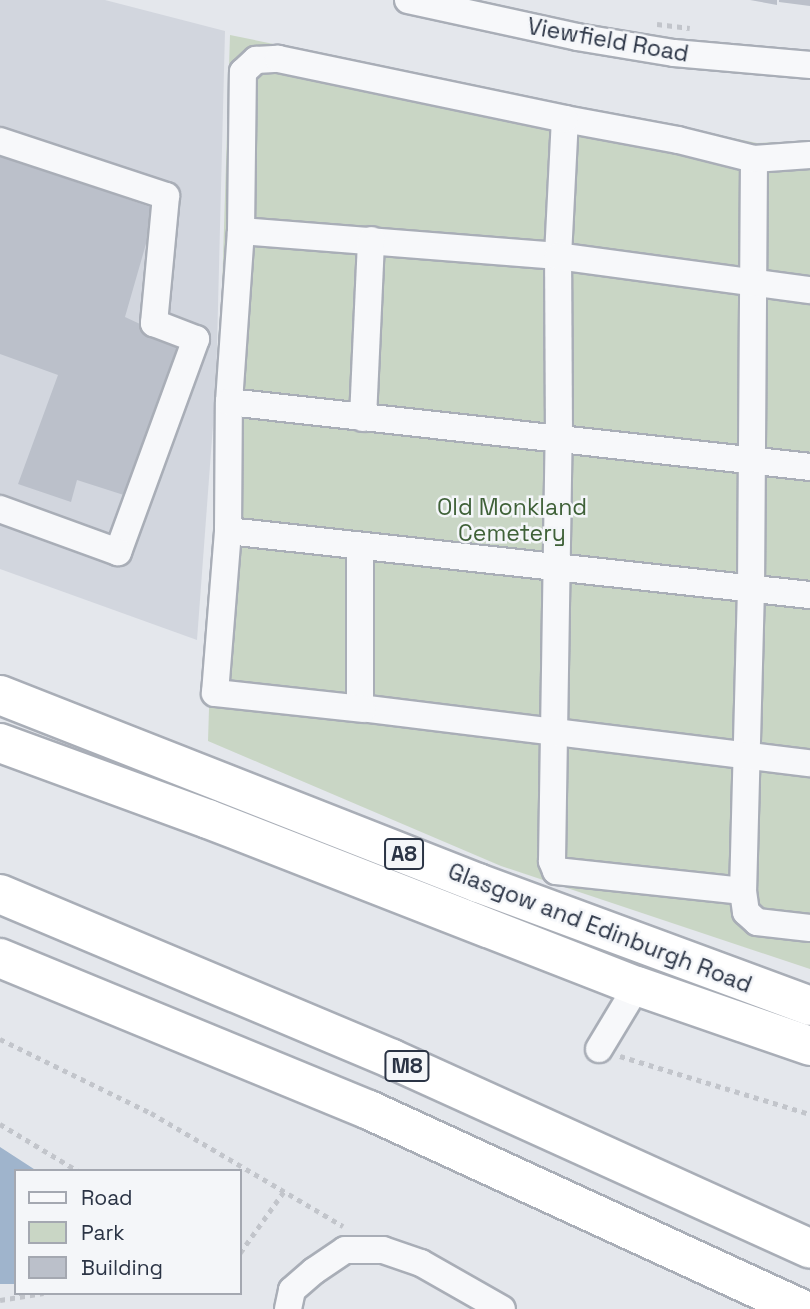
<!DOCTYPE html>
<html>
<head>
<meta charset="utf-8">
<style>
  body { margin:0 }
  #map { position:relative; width:810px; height:1309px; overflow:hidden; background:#e4e7ec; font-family:"Space Grotesk",sans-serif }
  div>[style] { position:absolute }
  .built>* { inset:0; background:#d2d6de }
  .green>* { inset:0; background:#c9d6c5 }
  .water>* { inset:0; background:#9fb4cc }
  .building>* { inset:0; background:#bbc0ca }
  .path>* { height:4.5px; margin-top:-2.25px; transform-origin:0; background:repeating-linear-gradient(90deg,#c2c5cb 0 5px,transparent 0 10px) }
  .roads { filter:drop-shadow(2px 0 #a9aeb7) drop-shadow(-2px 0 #a9aeb7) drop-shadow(0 2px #a9aeb7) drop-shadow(0 -2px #a9aeb7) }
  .minor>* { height:26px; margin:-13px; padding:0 13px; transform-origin:13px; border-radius:13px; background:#f7f8fa }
  .highway>* { height:38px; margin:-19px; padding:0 19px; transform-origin:19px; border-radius:19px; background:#fff }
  span { translate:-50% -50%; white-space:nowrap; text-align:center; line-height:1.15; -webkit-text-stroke:5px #f4f6f9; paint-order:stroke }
  .shield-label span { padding:2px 5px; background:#f4f6f9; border:2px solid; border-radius:5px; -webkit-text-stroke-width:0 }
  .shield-label { font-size:21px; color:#2b3445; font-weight:700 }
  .street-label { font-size:23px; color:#2b3445 }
  .park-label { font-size:23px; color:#3f6138 }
  .legend { position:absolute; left:14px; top:1169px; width:228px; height:126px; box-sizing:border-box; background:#f4f6f9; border:2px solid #a4a8b1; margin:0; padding:9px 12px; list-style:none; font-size:21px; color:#2b3445 }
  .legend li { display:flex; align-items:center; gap:14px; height:35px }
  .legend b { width:35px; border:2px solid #a4a8b1 }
</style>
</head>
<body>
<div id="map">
  <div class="built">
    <div style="clip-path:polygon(0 0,105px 0,225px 31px,216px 385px,197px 640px,0 569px)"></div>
  </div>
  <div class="green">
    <div style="clip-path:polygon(230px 35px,757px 143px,810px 141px,810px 969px,501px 866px,208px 741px)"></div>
  </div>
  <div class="water">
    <div style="clip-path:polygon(0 1147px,37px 1171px,16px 1171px,16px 1284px,0 1284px)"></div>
  </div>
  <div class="building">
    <div style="clip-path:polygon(750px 0,777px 0,777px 5px)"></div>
    <div style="clip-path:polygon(779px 0,810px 0,810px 6px,779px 2px)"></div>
    <div style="clip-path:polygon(0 155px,156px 209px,125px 317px,183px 344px,130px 497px,77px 480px,71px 502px,18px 484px,58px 375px,0 354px)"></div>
  </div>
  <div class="path">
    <div style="left:657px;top:24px;width:33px;rotate:7deg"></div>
    <div style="left:0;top:1039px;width:168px;rotate:26.1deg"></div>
    <div style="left:151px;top:1113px;width:223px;rotate:30.5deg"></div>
    <div style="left:620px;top:1056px;width:199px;rotate:17deg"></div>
    <div style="left:0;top:1124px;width:91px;rotate:31.1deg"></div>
    <div style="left:240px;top:1253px;width:76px;rotate:-54.6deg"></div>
    <div style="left:0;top:1300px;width:44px;rotate:-9.2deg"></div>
  </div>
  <div class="roads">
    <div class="minor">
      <div style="left:408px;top:0;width:173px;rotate:12.3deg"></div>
      <div style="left:577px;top:37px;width:98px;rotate:9.4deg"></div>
      <div style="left:674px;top:53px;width:137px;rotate:5deg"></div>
      <div style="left:0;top:141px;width:175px;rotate:18.3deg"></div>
      <div style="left:166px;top:196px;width:128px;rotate:95.4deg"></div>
      <div style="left:154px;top:323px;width:45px;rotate:20.9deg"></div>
      <div style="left:196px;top:339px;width:227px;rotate:110.1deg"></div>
      <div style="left:118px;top:552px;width:126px;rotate:-160deg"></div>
      <div style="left:754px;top:159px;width:429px;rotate:90.4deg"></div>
      <div style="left:751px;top:588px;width:303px;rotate:91.5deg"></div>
      <div style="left:743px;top:891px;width:188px;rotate:-173.9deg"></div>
      <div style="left:556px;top:871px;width:11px;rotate:-112deg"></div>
      <div style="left:552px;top:861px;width:423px;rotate:-89.1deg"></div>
      <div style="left:559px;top:438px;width:182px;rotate:-90.3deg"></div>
      <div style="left:558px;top:256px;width:137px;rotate:-87.1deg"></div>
      <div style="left:565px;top:119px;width:115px;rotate:10.5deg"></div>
      <div style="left:678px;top:140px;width:78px;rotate:14deg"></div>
      <div style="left:754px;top:159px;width:56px;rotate:-4.1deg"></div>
      <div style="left:241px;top:231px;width:318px;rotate:4.5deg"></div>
      <div style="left:558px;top:256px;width:254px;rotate:7.7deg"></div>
      <div style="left:229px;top:402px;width:171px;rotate:-86deg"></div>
      <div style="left:241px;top:231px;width:159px;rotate:-89.3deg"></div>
      <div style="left:243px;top:72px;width:18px;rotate:-43deg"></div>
      <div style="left:256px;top:60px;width:22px;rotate:-3deg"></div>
      <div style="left:278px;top:59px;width:293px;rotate:11.8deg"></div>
      <div style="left:363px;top:418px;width:178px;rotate:-87.4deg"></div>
      <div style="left:228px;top:531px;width:586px;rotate:6.28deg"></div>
      <div style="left:360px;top:546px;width:162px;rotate:90deg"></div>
      <div style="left:360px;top:708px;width:453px;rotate:7deg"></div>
      <div style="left:363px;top:709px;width:149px;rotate:-173.8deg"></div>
      <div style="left:215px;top:693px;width:163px;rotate:-85.4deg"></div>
      <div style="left:228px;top:531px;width:129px;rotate:-89.6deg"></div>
      <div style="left:229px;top:402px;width:585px;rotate:6.38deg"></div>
      <div style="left:743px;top:891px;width:21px;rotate:82deg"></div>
      <div style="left:746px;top:912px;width:15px;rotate:42deg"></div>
      <div style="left:757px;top:922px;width:53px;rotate:6.5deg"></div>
      <div style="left:599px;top:1049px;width:74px;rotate:-58.9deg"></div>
      <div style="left:288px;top:1309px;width:19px;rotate:-78deg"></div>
      <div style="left:292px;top:1290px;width:29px;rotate:-41deg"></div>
      <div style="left:314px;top:1271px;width:37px;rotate:-34deg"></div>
      <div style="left:345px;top:1250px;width:38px"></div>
      <div style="left:383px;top:1250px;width:40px;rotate:18.9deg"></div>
      <div style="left:421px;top:1263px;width:93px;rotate:29.6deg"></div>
    </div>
    <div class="highway">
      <div style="left:0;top:695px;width:514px;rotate:21.47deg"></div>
      <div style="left:478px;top:883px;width:354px;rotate:20.3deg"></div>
      <div style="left:0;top:743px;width:221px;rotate:20.1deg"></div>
      <div style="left:208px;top:819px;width:460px;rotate:21.3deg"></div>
      <div style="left:637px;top:986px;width:183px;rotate:19.1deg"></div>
      <div style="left:0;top:894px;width:425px;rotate:22.8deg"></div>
      <div style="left:392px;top:1059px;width:459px;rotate:24.4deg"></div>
      <div style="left:0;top:958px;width:399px;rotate:22.4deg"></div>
      <div style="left:369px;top:1110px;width:476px;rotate:24.7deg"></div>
    </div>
  </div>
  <div class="shield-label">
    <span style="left:404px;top:854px">A8</span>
    <span style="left:407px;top:1066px">M8</span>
  </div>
  <div class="street-label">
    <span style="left:608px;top:40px;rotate:10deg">Viewfield Road</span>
    <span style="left:600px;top:928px;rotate:21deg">Glasgow and Edinburgh Road</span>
  </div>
  <div class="park-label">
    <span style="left:512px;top:520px">Old Monkland<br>Cemetery</span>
  </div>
  <ul class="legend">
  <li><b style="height:9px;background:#f7f8fa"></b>Road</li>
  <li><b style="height:19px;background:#c9d6c5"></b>Park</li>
  <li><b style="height:19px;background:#bbc0ca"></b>Building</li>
  </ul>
</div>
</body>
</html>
